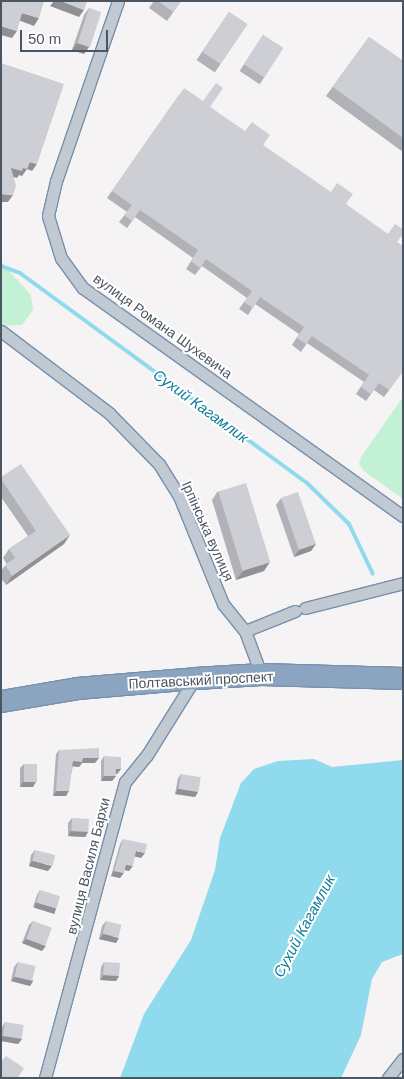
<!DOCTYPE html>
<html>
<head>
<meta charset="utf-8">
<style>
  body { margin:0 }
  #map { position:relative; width:404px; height:1079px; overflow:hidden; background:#f5f3f3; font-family:Arial,sans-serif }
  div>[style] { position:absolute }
  .green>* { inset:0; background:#c3f1d5 }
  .water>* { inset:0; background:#90daee }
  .stream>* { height:4px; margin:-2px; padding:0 2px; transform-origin:2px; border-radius:2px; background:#90daee }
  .roads { filter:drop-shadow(1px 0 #7690ad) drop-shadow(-1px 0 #7690ad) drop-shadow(0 1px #7690ad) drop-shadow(0 -1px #7690ad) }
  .street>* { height:11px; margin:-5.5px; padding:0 5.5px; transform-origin:5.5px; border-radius:5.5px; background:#c1cad2 }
  .highway>* { height:21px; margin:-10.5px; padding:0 10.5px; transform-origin:10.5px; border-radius:10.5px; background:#8ba5c1 }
  .wall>* { inset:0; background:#b0b2b7; transform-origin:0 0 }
  .shaded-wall>* { inset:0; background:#909195; transform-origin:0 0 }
  .building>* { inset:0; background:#cdcfd5; transform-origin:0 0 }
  span { translate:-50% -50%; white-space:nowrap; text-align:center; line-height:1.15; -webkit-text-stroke:4px #fff; paint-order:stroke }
  .street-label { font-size:14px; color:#4a5661 }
  .water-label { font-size:15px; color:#0c7c9b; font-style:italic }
  .frame { position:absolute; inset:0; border:2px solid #4a5661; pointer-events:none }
  .scale { position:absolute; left:20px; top:30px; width:88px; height:22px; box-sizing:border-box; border:2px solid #4a5661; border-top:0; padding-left:6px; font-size:15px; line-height:18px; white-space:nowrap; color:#4a5661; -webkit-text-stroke:4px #fff; paint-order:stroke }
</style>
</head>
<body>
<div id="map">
  <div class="green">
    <div style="clip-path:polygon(1px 262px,31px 295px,33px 310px,22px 325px,1px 326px)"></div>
    <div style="clip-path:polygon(403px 397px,403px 499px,364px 471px,359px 464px,361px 457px)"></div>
  </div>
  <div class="water">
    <div style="clip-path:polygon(314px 759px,332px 767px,403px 760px,403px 954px,382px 962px,372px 979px,361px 1035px,341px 1078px,120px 1078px,144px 1014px,191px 940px,215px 870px,220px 838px,241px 783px,254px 769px,278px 761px)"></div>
  </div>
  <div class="stream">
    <div style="left:1px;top:266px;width:20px;rotate:20deg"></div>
    <div style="left:20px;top:273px;width:356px;rotate:36.2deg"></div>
    <div style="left:307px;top:483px;width:59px;rotate:44.3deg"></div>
    <div style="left:349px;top:524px;width:55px;rotate:64.4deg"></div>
  </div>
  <div class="roads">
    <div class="street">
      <div style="left:118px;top:1px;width:190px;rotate:109deg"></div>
      <div style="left:56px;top:181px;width:36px;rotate:103deg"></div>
      <div style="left:48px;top:216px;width:44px;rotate:72.8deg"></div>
      <div style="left:61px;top:258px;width:37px;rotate:54deg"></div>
      <div style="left:83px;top:288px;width:393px;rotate:35.5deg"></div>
      <div style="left:1px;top:331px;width:136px;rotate:37.2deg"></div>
      <div style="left:109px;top:413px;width:71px;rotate:45.6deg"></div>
      <div style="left:159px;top:464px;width:38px;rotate:58deg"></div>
      <div style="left:179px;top:496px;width:117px;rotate:67.8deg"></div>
      <div style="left:223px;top:604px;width:35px;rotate:51deg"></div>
      <div style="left:245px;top:631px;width:46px;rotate:69.6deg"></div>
      <div style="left:305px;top:608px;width:101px;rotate:-14.3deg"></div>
      <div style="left:245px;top:631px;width:54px;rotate:-21.8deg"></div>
      <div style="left:45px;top:1078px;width:307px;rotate:-74.9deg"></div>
      <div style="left:125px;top:782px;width:35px;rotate:-51deg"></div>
      <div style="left:147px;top:755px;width:91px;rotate:-58.1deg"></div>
      <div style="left:388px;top:1078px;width:24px;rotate:-52deg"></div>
    </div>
    <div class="highway">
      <div style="left:1px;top:701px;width:77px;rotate:-9.7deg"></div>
      <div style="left:77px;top:688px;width:118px;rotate:-4.8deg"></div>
      <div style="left:195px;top:678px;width:66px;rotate:-3.5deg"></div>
      <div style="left:261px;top:674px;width:142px;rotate:1.6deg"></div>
    </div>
  </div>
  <div class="wall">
    <div style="clip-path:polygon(154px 1px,181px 1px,167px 21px,149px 8px)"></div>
    <div style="clip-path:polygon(89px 8px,89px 47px,84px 54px,72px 50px,84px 15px)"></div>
    <div style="left:229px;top:12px;width:22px;height:58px;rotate:34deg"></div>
    <div style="left:263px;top:35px;width:24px;height:43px;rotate:33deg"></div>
    <div style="clip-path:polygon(369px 37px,403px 61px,403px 152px,326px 96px)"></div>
    <div style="clip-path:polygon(179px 95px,210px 107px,397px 242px,403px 371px,384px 397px,374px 390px,366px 401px,356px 394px,364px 382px,307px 343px,301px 352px,292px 345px,299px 334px,255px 304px,248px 315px,239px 309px,247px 298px,202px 266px,195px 275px,186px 269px,193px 258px,135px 217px,127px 228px,119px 222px,127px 212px,107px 198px)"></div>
    <div style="clip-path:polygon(1px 477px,64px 544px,6px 585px,1px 578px,1px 570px,7px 564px,3px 558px,9px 549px,28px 536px,1px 497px)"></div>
    <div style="clip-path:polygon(218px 491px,264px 571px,236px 580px,212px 500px)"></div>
    <div style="clip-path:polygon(281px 498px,316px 544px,311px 551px,294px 557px,276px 505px)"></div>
    <div style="clip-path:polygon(59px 750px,95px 763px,82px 763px,79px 767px,73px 766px,66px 796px,53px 796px,56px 754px)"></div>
    <div style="clip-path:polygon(104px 756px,121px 769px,117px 774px,116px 774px,116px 776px,112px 781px,101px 781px,101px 761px)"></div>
    <div style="clip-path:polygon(24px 764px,33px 787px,20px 787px,20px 768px)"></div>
    <div style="clip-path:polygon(181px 774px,198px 792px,195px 797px,175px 794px,178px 778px)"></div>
    <div style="clip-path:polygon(72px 818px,88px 832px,85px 837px,68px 836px,68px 823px)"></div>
    <div style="clip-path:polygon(123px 839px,141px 858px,135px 856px,129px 871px,124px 870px,120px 878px,111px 876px,120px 844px)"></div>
    <div style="clip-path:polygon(35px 850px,48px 871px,29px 866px,31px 855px)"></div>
    <div style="clip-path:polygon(40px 890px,56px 908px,53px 913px,33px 907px,37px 895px)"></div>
    <div style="clip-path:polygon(33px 921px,42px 951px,22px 943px,29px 925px)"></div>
    <div style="clip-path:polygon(106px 921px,116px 943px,99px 939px,102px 926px)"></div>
    <div style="clip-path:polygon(18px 962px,33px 981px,30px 986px,11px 981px,14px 967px)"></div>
    <div style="clip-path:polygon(104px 962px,119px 976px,116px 981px,100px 980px,101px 967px)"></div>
    <div style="clip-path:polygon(5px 1022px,22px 1039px,18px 1044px,1px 1041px,2px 1027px)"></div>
  </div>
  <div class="shaded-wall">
    <div style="clip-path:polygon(54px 1px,61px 1px,84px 10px,79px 17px,50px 6px)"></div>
    <div style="clip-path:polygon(22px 13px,39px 18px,34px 26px,18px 20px)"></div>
    <div style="clip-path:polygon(1px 26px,17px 31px,12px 38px,1px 35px)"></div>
    <div style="clip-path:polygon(77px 43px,89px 47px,84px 54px,72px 50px)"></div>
    <div style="clip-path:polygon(30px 162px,37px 164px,32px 171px,27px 169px,22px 176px,19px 175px,17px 178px,6px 175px,11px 168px,23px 168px)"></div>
    <div style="clip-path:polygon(1px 194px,13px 195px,8px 202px,1px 202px)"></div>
    <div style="clip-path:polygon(70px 535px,64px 544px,6px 585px,12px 576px)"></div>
    <div style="clip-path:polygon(316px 544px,311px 551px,294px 557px,299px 550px)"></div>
    <div style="clip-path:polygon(270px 562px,264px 571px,236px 580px,243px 571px)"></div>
    <div style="clip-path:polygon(83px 758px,99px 758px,95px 763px,82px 763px,79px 767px,70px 766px,73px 761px)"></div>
    <div style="clip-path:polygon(116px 769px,121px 769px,117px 774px,112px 773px)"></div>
    <div style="clip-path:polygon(104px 776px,116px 776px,112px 781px,101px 781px)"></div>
    <div style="clip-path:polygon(23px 782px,36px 782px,33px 787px,20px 787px)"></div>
    <div style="clip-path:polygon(178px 789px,198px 792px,195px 797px,175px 794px)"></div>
    <div style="clip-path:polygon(56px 791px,69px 791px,66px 796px,53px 796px)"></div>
    <div style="clip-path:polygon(71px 831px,88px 832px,85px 837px,68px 836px)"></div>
    <div style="clip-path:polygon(136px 851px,145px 853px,141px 858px,133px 856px)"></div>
    <div style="clip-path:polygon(32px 861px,52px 866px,48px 871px,29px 866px)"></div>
    <div style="clip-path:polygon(126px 865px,133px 866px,129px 871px,122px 869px)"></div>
    <div style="clip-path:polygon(114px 871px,124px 873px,120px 878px,111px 876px)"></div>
    <div style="left:36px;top:902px;width:21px;height:6px;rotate:17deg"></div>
    <div style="clip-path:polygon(103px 934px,119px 938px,116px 943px,99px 939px)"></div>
    <div style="clip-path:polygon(26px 939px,46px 946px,42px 951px,22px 943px)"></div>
    <div style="clip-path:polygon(104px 975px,119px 976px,116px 981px,100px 980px)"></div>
    <div style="clip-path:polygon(15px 977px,33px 981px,30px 986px,11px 981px)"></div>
    <div style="clip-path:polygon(3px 1036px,22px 1039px,18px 1044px,1px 1041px,1px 1038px)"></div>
  </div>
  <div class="building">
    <div style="clip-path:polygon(1px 1px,44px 1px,39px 18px,22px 13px,17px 31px,1px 26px)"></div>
    <div style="clip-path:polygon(61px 1px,87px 1px,84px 10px)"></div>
    <div style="clip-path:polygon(158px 1px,181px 1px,173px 12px)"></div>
    <div style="left:89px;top:8px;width:13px;height:37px;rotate:18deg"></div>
    <div style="left:229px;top:12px;width:22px;height:48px;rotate:34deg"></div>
    <div style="left:263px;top:35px;width:24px;height:35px;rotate:33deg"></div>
    <div style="clip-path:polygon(369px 37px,403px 61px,403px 138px,333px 87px)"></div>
    <div style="clip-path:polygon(1px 63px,64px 84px,37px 164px,30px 162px,27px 169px,23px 168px,22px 171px,11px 168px,16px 186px,13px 195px,1px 194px)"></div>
    <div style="clip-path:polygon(216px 83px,223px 88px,210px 107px,245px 131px,252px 122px,270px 135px,263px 145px,331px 192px,337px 183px,353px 194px,346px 204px,388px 234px,395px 224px,403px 229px,403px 234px,397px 242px,403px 246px,403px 371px,389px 390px,379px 383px,371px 394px,361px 387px,369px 375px,312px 336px,306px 344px,297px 338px,304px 327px,260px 297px,253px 308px,244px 302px,252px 291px,206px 259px,200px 268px,191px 261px,198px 250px,140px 210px,132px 221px,124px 215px,132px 205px,112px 191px,184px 88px,203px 101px)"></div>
    <div style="clip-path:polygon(21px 464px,70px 535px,12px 576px,5px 565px,15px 558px,9px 549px,36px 531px,1px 479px,1px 477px)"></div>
    <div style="left:246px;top:483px;width:83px;height:29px;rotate:73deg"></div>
    <div style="left:298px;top:492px;width:55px;height:18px;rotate:71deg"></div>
    <div style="clip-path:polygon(99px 748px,99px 758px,83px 758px,82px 762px,73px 761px,69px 791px,56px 791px,59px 750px)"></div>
    <div style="clip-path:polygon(104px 756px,121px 757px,121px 769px,116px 769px,116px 776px,104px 776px)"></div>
    <div style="left:24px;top:764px;width:13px;height:18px"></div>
    <div style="left:181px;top:774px;width:20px;height:15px;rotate:9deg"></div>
    <div style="left:72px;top:818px;width:17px;height:13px;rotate:3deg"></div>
    <div style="clip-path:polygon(123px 839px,147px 844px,145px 853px,136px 851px,133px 866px,126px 865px,124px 873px,114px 871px)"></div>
    <div style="left:35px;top:850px;width:21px;height:11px;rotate:14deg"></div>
    <div style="left:40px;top:890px;width:21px;height:13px;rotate:17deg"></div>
    <div style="left:33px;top:921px;width:20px;height:19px;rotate:20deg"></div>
    <div style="left:106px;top:921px;width:16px;height:13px;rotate:14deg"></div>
    <div style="left:18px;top:962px;width:18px;height:15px;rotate:13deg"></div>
    <div style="left:104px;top:962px;width:16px;height:13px;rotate:4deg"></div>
    <div style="left:5px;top:1022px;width:19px;height:14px;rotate:9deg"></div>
    <div style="clip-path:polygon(6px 1056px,24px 1068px,18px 1078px,1px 1078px,1px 1062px)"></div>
  </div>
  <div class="street-label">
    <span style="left:163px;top:326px;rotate:36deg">вулиця Романа Шухевича</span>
    <span style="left:208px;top:531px;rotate:66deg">Ірпінська вулиця</span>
    <span style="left:201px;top:680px;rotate:-3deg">Полтавський проспект</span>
    <span style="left:88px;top:866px;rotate:-76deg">вулиця Василя Бархи</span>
  </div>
  <div class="water-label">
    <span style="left:201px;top:406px;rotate:36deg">Сухий Кагамлик</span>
    <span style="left:304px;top:926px;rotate:-62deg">Сухий Кагамлик</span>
  </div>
  <div class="frame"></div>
  <div class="scale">50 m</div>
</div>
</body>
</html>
